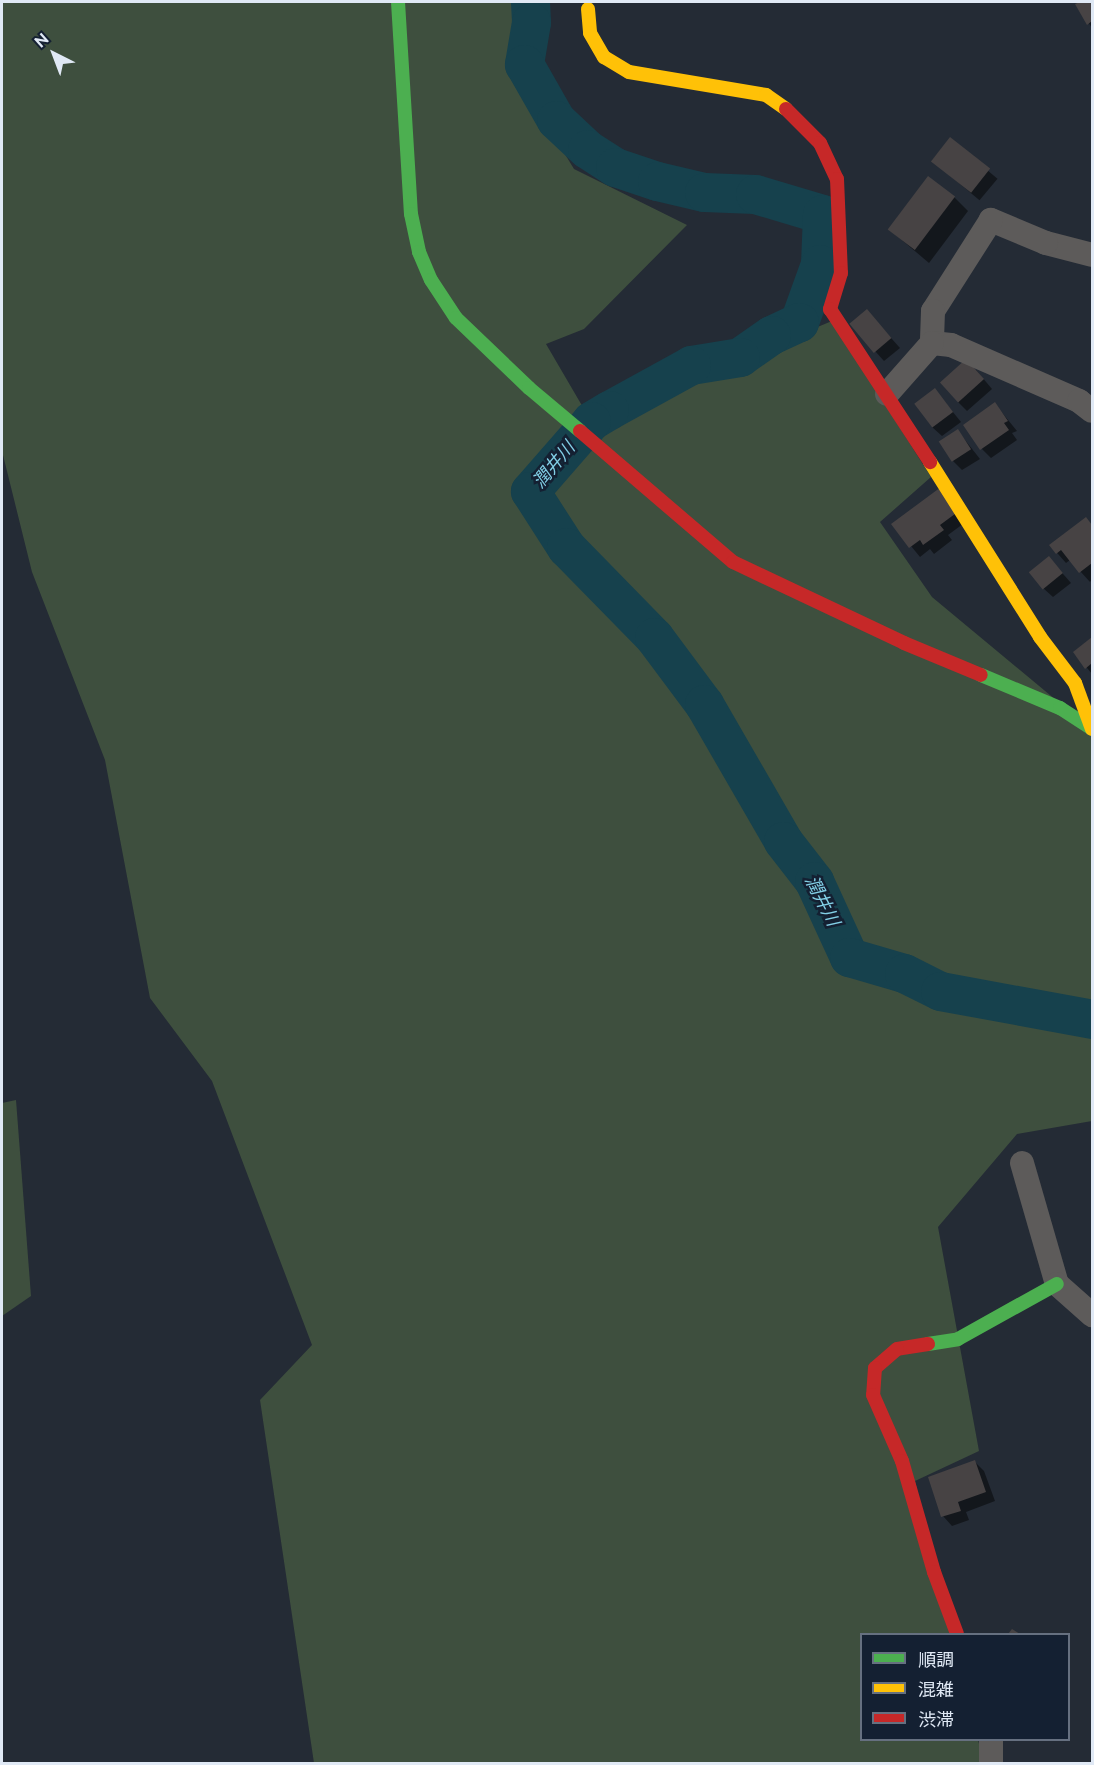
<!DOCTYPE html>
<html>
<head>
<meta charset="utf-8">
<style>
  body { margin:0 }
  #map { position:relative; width:1094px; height:1765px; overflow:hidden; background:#242b35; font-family:Raleway,"Noto Sans JP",sans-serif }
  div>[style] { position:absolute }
  .green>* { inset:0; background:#3e4f3e }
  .shadow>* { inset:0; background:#0007; transform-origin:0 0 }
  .river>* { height:39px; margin:-19.5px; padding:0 19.5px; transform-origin:19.5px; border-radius:19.5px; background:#16414d }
  .building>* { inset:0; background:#474344; transform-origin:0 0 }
  .street>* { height:24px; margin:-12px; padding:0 12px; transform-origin:12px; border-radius:12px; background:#5d5b5a }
  .fast>* { height:14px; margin:-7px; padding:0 7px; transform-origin:7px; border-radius:7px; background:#4caf50 }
  .slow>* { height:14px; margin:-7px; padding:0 7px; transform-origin:7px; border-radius:7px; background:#ffc107 }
  .jam>* { height:14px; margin:-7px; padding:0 7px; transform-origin:7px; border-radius:7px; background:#c62828 }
  span { translate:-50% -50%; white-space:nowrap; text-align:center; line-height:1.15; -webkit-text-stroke:5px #142032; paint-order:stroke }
  .water-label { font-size:18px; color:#82cfe6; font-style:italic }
  .frame { position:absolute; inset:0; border:3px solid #e0e9f5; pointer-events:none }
  .legend { position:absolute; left:860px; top:1633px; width:210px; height:108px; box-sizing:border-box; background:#142032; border:2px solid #667080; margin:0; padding:8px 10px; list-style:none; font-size:18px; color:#e0e9f5 }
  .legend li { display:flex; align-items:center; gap:12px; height:30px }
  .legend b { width:30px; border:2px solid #667080 }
  .north { position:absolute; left:24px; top:24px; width:60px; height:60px; -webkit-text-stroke:4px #142032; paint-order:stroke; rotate:318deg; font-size:16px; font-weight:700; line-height:24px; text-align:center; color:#e0e9f5 }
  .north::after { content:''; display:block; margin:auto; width:21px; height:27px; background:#e0e9f5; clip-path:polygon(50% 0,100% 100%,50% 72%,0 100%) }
</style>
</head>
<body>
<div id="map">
  <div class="green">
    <div style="clip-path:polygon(2px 2px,517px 2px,516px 73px,574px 169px,687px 225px,584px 329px,546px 344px,591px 421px,832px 321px,931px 477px,880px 522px,932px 597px,1092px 730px,1092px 1121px,1017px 1134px,938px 1227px,979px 1451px,915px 1481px,952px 1634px,862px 1634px,862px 1740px,978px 1740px,984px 1763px,314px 1763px,260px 1400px,312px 1345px,212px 1081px,150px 998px,105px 760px,32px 572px,2px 451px)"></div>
    <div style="clip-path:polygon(16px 1100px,31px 1296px,2px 1316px,2px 1103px)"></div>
  </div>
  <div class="shadow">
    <div style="clip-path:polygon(1083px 2px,1092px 2px,1092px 28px,1077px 5px)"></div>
    <div style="left:950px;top:139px;width:62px;height:28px;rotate:40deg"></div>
    <div style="clip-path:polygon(954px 197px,968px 211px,929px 263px,890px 230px)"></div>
    <div style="clip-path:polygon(867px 311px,900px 348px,884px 361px,875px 351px)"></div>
    <div style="clip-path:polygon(976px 370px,992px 389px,967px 411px,958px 402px)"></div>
    <div style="clip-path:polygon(935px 390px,961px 422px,942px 436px,932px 427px)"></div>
    <div style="clip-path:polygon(995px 404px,1017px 431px,1012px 433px,1017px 440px,991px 458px,982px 449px)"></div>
    <div style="clip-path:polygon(958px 431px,980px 459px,962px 470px,953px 461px)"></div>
    <div style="clip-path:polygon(941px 489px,967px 521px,948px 535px,952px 540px,934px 554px,930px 549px,920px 557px,893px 524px)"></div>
    <div style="clip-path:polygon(1086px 519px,1092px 526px,1092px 579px,1090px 582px,1070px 560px,1066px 563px,1051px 546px)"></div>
    <div style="clip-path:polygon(1049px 558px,1071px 583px,1053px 597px,1043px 588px)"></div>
    <div style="clip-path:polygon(1092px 639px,1092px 674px,1075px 653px)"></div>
    <div style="clip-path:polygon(975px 1462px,984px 1471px,995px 1501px,966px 1512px,969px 1520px,952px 1526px,943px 1516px)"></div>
  </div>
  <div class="river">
    <div style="left:530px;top:2px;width:20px;rotate:87deg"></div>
    <div style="left:531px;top:22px;width:43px;rotate:99.5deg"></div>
    <div style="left:524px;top:64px;width:64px;rotate:60.3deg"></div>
    <div style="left:556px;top:120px;width:42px;rotate:43.1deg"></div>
    <div style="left:587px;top:149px;width:33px;rotate:33deg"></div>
    <div style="left:615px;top:167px;width:44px;rotate:18.4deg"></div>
    <div style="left:657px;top:181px;width:48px;rotate:13.2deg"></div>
    <div style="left:704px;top:192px;width:51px;rotate:2.2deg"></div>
    <div style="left:755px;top:194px;width:70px;rotate:16.6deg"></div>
    <div style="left:822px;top:214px;width:50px;rotate:92.3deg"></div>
    <div style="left:820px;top:264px;width:62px;rotate:109.9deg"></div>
    <div style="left:799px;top:322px;width:31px;rotate:155deg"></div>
    <div style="left:771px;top:335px;width:38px;rotate:145deg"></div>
    <div style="left:740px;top:357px;width:50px;rotate:170.7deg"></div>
    <div style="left:691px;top:365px;width:94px;rotate:151.2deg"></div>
    <div style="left:609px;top:410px;width:21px;rotate:149deg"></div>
    <div style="left:591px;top:421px;width:93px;rotate:131.1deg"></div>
    <div style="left:530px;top:491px;width:67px;rotate:57.3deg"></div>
    <div style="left:566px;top:547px;width:126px;rotate:45.6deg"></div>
    <div style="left:654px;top:637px;width:84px;rotate:53.3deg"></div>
    <div style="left:704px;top:704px;width:158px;rotate:60deg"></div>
    <div style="left:783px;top:841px;width:51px;rotate:52.2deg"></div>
    <div style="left:814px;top:881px;width:84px;rotate:65.3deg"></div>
    <div style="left:849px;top:957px;width:57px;rotate:16.2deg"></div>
    <div style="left:904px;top:973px;width:40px;rotate:26.6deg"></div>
    <div style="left:940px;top:991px;width:155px;rotate:10.4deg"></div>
  </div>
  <div class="building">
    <div style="clip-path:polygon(1080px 2px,1092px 2px,1092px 21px,1087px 25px,1075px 4px)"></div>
    <div style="left:950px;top:137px;width:51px;height:31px;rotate:38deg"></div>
    <div style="left:928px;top:176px;width:34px;height:67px;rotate:37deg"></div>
    <div style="left:867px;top:309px;width:38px;height:23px;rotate:50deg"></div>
    <div style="left:966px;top:359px;width:27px;height:35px;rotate:48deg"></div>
    <div style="left:935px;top:388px;width:30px;height:26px;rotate:53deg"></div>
    <div style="clip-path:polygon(995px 402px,1008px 421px,1004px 423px,1009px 430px,980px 450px,963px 425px)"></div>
    <div style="left:958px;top:429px;width:24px;height:23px;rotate:57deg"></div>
    <div style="clip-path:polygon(941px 487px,959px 511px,940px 525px,944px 530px,923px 545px,920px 540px,909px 548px,891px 524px)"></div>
    <div style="clip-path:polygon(1086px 517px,1092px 525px,1092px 563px,1079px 573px,1061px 550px,1056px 554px,1049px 545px)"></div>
    <div style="left:1049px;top:556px;width:22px;height:26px;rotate:51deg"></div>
    <div style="clip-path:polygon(1092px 637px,1092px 663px,1085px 669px,1073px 652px)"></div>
    <div style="clip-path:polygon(975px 1460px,986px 1492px,958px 1502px,961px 1511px,941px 1517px,928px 1477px)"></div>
    <div style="clip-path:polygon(1012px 1629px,1020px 1634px,1008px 1634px)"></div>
  </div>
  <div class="street">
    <div style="left:1092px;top:255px;width:48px;rotate:-165.4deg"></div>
    <div style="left:1046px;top:243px;width:60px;rotate:-157.3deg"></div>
    <div style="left:991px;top:220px;width:108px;rotate:122.5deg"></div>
    <div style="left:933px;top:311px;width:32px;rotate:92deg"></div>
    <div style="left:932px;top:343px;width:19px;rotate:6deg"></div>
    <div style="left:951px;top:345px;width:140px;rotate:23.6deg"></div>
    <div style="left:1079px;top:401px;width:16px;rotate:38deg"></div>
    <div style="left:887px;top:394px;width:68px;rotate:-48.6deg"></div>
    <div style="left:1022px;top:1163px;width:126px;rotate:73.9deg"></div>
    <div style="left:1057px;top:1284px;width:47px;rotate:41.5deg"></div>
    <div style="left:991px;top:1764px;width:24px;rotate:-90deg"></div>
  </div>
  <div class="fast">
    <div style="left:398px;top:2px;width:212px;rotate:86.5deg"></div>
    <div style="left:411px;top:214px;width:39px;rotate:78deg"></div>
    <div style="left:419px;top:252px;width:30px;rotate:67deg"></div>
    <div style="left:431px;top:280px;width:45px;rotate:56.7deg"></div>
    <div style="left:456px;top:318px;width:101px;rotate:43.8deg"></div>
    <div style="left:529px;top:388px;width:67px;rotate:40.1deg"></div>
    <div style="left:981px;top:675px;width:86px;rotate:22.7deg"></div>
    <div style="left:1060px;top:708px;width:38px;rotate:33deg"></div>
    <div style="left:928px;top:1344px;width:30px;rotate:-9deg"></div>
    <div style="left:958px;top:1339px;width:113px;rotate:-29.1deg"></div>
  </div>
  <div class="slow">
    <div style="left:588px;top:9px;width:24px;rotate:85deg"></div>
    <div style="left:590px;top:33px;width:28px;rotate:60deg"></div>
    <div style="left:604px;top:57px;width:29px;rotate:31deg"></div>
    <div style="left:629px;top:72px;width:139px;rotate:9.5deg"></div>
    <div style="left:766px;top:95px;width:24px;rotate:35deg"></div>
    <div style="left:930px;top:462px;width:207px;rotate:57.8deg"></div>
    <div style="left:1040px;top:637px;width:58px;rotate:52.7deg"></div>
    <div style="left:1075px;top:683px;width:49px;rotate:69.7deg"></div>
  </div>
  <div class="jam">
    <div style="left:786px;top:109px;width:48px;rotate:45deg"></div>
    <div style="left:820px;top:143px;width:40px;rotate:65deg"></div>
    <div style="left:837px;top:179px;width:94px;rotate:87.6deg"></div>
    <div style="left:841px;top:273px;width:38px;rotate:107deg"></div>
    <div style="left:830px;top:309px;width:183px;rotate:56.8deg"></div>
    <div style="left:580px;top:431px;width:201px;rotate:40.6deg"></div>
    <div style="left:733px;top:562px;width:189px;rotate:25.3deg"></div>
    <div style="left:904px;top:643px;width:83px;rotate:22.6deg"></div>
    <div style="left:928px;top:1344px;width:31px;rotate:171deg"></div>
    <div style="left:897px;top:1349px;width:29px;rotate:139deg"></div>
    <div style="left:875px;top:1368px;width:27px;rotate:94deg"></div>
    <div style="left:873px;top:1395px;width:72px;rotate:66.3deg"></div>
    <div style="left:902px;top:1461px;width:116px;rotate:73.9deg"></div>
    <div style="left:934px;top:1572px;width:66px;rotate:69.6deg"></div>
  </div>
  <div class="water-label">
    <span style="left:554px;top:465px;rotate:-50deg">潤井川</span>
    <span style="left:822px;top:901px;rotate:63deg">潤井川</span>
  </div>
  <div class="frame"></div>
  <ul class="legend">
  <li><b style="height:8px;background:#4caf50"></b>順調</li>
  <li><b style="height:8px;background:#ffc107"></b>混雑</li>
  <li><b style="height:8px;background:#c62828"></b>渋滞</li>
  </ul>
  <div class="north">N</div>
</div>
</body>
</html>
